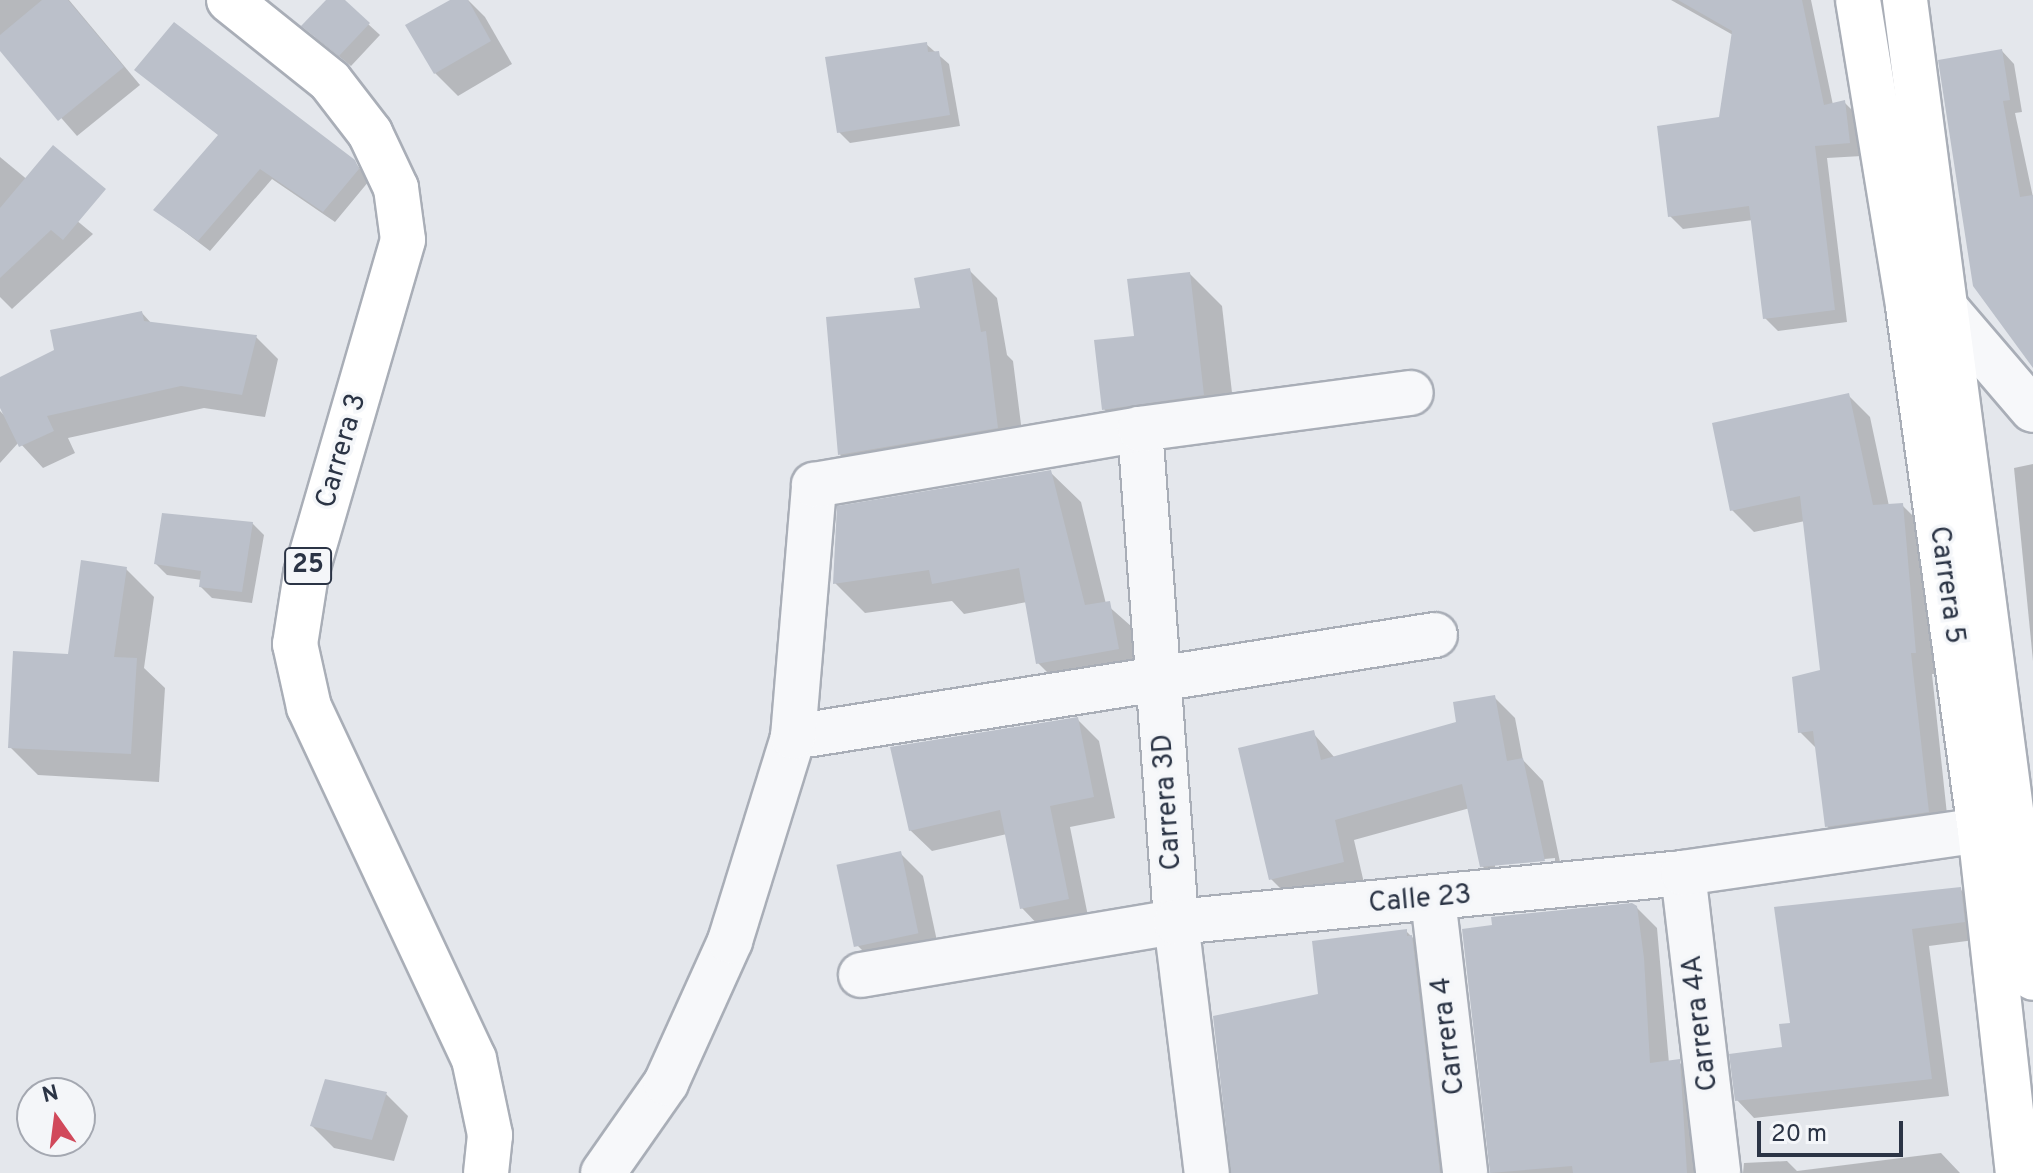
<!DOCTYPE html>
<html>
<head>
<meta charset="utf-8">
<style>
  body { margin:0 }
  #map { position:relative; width:2033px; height:1173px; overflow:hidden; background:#e4e7ec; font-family:Overpass,sans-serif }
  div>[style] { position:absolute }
  .shadow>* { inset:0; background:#0003 }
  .building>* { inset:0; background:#bbc0ca; transform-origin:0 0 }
  .roads { filter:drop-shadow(2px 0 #a9aeb7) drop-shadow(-2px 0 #a9aeb7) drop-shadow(0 2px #a9aeb7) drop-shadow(0 -2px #a9aeb7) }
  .street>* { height:44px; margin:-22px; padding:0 22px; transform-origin:22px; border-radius:22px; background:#f7f8fa }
  .secondary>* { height:44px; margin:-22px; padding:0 22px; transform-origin:22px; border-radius:22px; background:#fff }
  .primary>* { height:44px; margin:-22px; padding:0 22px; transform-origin:22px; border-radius:22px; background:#fff }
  span { translate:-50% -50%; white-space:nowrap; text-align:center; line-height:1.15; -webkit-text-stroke:7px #f4f6f9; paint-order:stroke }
  .shield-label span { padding:2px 6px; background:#f4f6f9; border:2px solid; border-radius:6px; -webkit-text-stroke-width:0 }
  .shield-label { font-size:26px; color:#2b3445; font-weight:700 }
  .street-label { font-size:28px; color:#2b3445 }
  .north { position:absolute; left:16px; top:1077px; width:80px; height:80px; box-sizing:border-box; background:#f4f6f9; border:2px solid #a4a8b1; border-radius:50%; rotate:346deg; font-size:22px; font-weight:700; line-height:32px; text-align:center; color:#2b3445 }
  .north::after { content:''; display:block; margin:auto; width:28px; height:36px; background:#d1495b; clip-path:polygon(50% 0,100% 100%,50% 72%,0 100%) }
  .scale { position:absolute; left:1757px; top:1121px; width:146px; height:36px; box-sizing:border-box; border:4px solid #2b3445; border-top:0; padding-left:10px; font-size:24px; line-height:28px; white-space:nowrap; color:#2b3445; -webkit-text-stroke:6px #f4f6f9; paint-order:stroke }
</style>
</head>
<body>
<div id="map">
  <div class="shadow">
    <div style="clip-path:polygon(0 0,69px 0,140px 85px,77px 136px,0 48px)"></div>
    <div style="clip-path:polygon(328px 0,342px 0,380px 35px,351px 66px,315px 37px)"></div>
    <div style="clip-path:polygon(454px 0,468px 0,485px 17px,512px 64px,458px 96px,435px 73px)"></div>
    <div style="clip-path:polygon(1671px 0,1811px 0,1833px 105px,1844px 102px,1857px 115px,1862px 156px,1827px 158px,1847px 322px,1778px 331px,1765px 318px,1753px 220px,1683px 229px,1670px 216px,1720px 119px,1733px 35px)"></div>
    <div style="clip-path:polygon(926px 44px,949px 64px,960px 126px,850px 143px,839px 132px)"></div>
    <div style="clip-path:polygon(2002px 51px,2014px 64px,2022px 112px,2015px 113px,2033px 197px,2033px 366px,1975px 285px)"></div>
    <div style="clip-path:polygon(137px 70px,354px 161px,369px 181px,335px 222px,272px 179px,210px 251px,156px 210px,220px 136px)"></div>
    <div style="clip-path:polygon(0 157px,93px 234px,12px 309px,0 297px)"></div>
    <div style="clip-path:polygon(969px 270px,997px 298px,1007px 355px,1013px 361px,1025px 456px,868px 483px,840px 455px,922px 310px)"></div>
    <div style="clip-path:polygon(1190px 274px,1222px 306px,1236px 427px,1136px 442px,1104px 409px,1136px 338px)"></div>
    <div style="clip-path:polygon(142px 313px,152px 324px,256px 337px,278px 359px,265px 417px,204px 408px,68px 438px,75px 453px,43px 468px,19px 442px,0 463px,0 411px,5px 416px,0 379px)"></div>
    <div style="clip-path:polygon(1849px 396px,1870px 417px,1889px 506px,1902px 505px,1924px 527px,1937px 674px,1932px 674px,1949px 833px,1848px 848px,1827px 826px,1817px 749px,1800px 732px,1822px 671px,1805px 521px,1754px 532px,1732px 510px)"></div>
    <div style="clip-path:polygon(2033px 464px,2033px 661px,2014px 468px)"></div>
    <div style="clip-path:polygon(1050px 472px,1081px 502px,1106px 604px,1140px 634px,1148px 679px,1068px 693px,1038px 663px,1027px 602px,964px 614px,952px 601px,865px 613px,835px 583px)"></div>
    <div style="clip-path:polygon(252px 523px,264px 535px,252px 603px,212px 598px,201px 587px,202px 580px,167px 575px,156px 564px)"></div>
    <div style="clip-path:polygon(126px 569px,154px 597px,144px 668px,165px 688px,159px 782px,38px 775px,10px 747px)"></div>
    <div style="clip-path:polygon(evenodd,1494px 697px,1515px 718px,1523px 760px,1543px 781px,1564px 881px,1503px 887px,1482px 866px,1470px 808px,1354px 840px,1364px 883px,1291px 899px,1271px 879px,1313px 733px,1335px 758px,1458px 723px,1494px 697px,1555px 858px,1555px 862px,1495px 868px,1495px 864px,1555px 858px)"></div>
    <div style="clip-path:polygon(1077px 719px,1099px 741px,1115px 818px,1070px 827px,1089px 921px,1043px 930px,1022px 908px,1007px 834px,932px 851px,910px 830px)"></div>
    <div style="clip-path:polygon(900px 853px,923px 876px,940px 955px,880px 968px,858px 946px)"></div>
    <div style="clip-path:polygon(1960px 889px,1978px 907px,1982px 939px,1929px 946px,1949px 1096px,1754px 1118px,1737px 1100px,1785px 1049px,1793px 1025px)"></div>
    <div style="clip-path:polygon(1636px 907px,1657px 928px,1669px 1063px,1679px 1062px,1699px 1082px,1705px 1173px,1491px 1173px,1464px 931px)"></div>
    <div style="clip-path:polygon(1406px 931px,1426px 951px,1456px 1173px,1233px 1173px,1320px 995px)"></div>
    <div style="clip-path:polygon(386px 1094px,408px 1116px,394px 1161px,334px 1148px,312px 1126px)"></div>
    <div style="clip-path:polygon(1941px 1153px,1960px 1173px,1743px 1173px,1744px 1163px,1787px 1161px,1797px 1171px)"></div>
  </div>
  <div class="building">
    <div style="clip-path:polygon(42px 0,68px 0,124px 67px,58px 121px,0 51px,0 35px)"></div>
    <div style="clip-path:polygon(326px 0,345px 0,370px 23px,339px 56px,301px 26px)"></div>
    <div style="clip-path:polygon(450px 0,468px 0,491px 41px,434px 74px,405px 25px)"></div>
    <div style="clip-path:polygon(1678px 0,1802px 0,1824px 105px,1845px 100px,1850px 143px,1815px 146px,1835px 310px,1763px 319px,1749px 206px,1668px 217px,1657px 126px,1719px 117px,1732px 31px)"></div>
    <div style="clip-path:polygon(174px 22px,355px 160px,359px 169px,323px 212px,260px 169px,198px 241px,153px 210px,218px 135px,134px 70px)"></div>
    <div style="clip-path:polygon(927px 42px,928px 52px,939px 51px,950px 115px,837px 133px,825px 57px)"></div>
    <div style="clip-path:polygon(2002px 49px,2010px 100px,2003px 101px,2020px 197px,2033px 195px,2033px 368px,1973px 286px,1938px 60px)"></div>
    <div style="clip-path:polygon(53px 145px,106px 189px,63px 240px,51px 230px,0 278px,0 208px)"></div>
    <div style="clip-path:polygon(970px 268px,981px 332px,986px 331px,998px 428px,838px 455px,826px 317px,920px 308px,914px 278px)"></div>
    <div style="clip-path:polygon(1190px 272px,1204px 395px,1102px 410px,1094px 340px,1134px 336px,1127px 279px)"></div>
    <div style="clip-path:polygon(142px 311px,144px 321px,257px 335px,242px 395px,181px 386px,47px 416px,54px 431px,19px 447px,0 408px,0 377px,54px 350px,50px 330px)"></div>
    <div style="clip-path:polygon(1849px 393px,1873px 505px,1903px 503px,1916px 653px,1911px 653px,1929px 812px,1825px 827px,1813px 731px,1798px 733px,1792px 677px,1820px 670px,1800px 496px,1730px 511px,1712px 423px)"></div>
    <div style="clip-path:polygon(1051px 470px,1085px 605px,1110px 601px,1119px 649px,1036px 664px,1019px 568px,932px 584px,929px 570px,833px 584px,837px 506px)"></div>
    <div style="clip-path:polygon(162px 513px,253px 522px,242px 592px,199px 587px,201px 571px,154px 564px)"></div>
    <div style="clip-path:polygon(81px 560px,127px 567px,114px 657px,137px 658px,131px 754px,8px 748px,13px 651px,68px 654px)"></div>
    <div style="clip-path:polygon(1495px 695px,1507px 761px,1523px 758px,1545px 861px,1480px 867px,1462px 784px,1335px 820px,1344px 862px,1269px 880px,1238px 748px,1314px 730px,1321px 760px,1456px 722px,1453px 702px)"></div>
    <div style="clip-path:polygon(1078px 717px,1094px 797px,1050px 806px,1069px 899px,1020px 909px,1000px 810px,909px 831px,890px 747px)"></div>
    <div style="left:901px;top:851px;width:84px;height:66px;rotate:78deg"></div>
    <div style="clip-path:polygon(1961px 887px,1965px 922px,1912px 929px,1932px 1079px,1735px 1101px,1729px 1054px,1782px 1047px,1779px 1024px,1790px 1023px,1774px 907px)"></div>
    <div style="clip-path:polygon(1632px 903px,1637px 906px,1644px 958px,1650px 1063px,1680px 1059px,1687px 1173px,1573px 1173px,1572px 1166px,1490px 1173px,1462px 929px,1492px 925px,1491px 917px)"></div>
    <div style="clip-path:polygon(1407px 929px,1407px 936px,1412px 935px,1440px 1173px,1231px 1173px,1213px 1016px,1318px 994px,1312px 941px)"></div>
    <div style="clip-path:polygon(325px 1079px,387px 1092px,372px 1140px,310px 1126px)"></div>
  </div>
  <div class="roads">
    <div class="street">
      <div style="left:1925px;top:308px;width:23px;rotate:7deg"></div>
      <div style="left:1948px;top:311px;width:130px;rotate:49.4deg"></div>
      <div style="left:1140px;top:429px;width:494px;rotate:85.8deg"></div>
      <div style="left:1176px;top:922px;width:253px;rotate:83deg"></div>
      <div style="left:793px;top:737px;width:650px;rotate:-9.03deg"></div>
      <div style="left:1683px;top:873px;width:302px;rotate:83.3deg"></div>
      <div style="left:1433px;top:899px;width:276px;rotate:83.3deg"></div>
      <div style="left:861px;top:975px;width:319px;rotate:-9.6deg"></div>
      <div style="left:1176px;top:922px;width:509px;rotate:-5.52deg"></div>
      <div style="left:1683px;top:873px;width:300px;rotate:-8.2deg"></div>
      <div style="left:603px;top:1173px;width:110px;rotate:-55deg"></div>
      <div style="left:666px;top:1083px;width:156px;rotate:-65.7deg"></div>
      <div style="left:730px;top:941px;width:214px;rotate:-72.8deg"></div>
      <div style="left:793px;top:737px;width:253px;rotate:-85.2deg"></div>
      <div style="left:814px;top:485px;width:331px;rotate:-9.7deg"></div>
      <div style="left:1140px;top:429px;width:273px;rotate:-7.6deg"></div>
    </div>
    <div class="secondary">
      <div style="left:1858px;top:0;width:310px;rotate:80.7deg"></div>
      <div style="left:1908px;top:306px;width:529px;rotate:82.18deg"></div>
      <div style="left:1980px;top:830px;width:345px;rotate:83.7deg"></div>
      <div style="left:1905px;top:0;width:986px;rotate:82.54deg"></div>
    </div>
    <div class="primary">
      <div style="left:229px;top:0;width:129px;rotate:38.7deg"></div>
      <div style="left:330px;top:81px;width:66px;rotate:52.4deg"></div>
      <div style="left:370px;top:133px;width:61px;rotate:64.7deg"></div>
      <div style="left:396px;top:188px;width:52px;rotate:82.3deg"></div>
      <div style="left:403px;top:240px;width:348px;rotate:106.2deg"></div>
      <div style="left:306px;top:574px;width:71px;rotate:98.9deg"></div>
      <div style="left:295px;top:644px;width:65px;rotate:77.5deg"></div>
      <div style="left:309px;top:707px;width:389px;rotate:64.9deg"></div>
      <div style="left:474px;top:1059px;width:78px;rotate:78.1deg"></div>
      <div style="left:490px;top:1135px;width:38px;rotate:96deg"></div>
    </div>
  </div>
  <div class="shield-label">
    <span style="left:308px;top:566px">25</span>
  </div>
  <div class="street-label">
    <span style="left:342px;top:451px;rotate:-74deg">Carrera 3</span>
    <span style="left:1946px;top:585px;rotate:82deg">Carrera 5</span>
    <span style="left:1168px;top:802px;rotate:-94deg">Carrera 3D</span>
    <span style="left:1420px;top:900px;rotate:-5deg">Calle 23</span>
    <span style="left:1701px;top:1023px;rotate:-97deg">Carrera 4A</span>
    <span style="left:1449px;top:1036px;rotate:-97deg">Carrera 4</span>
  </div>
  <div class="north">N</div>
  <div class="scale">20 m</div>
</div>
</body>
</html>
